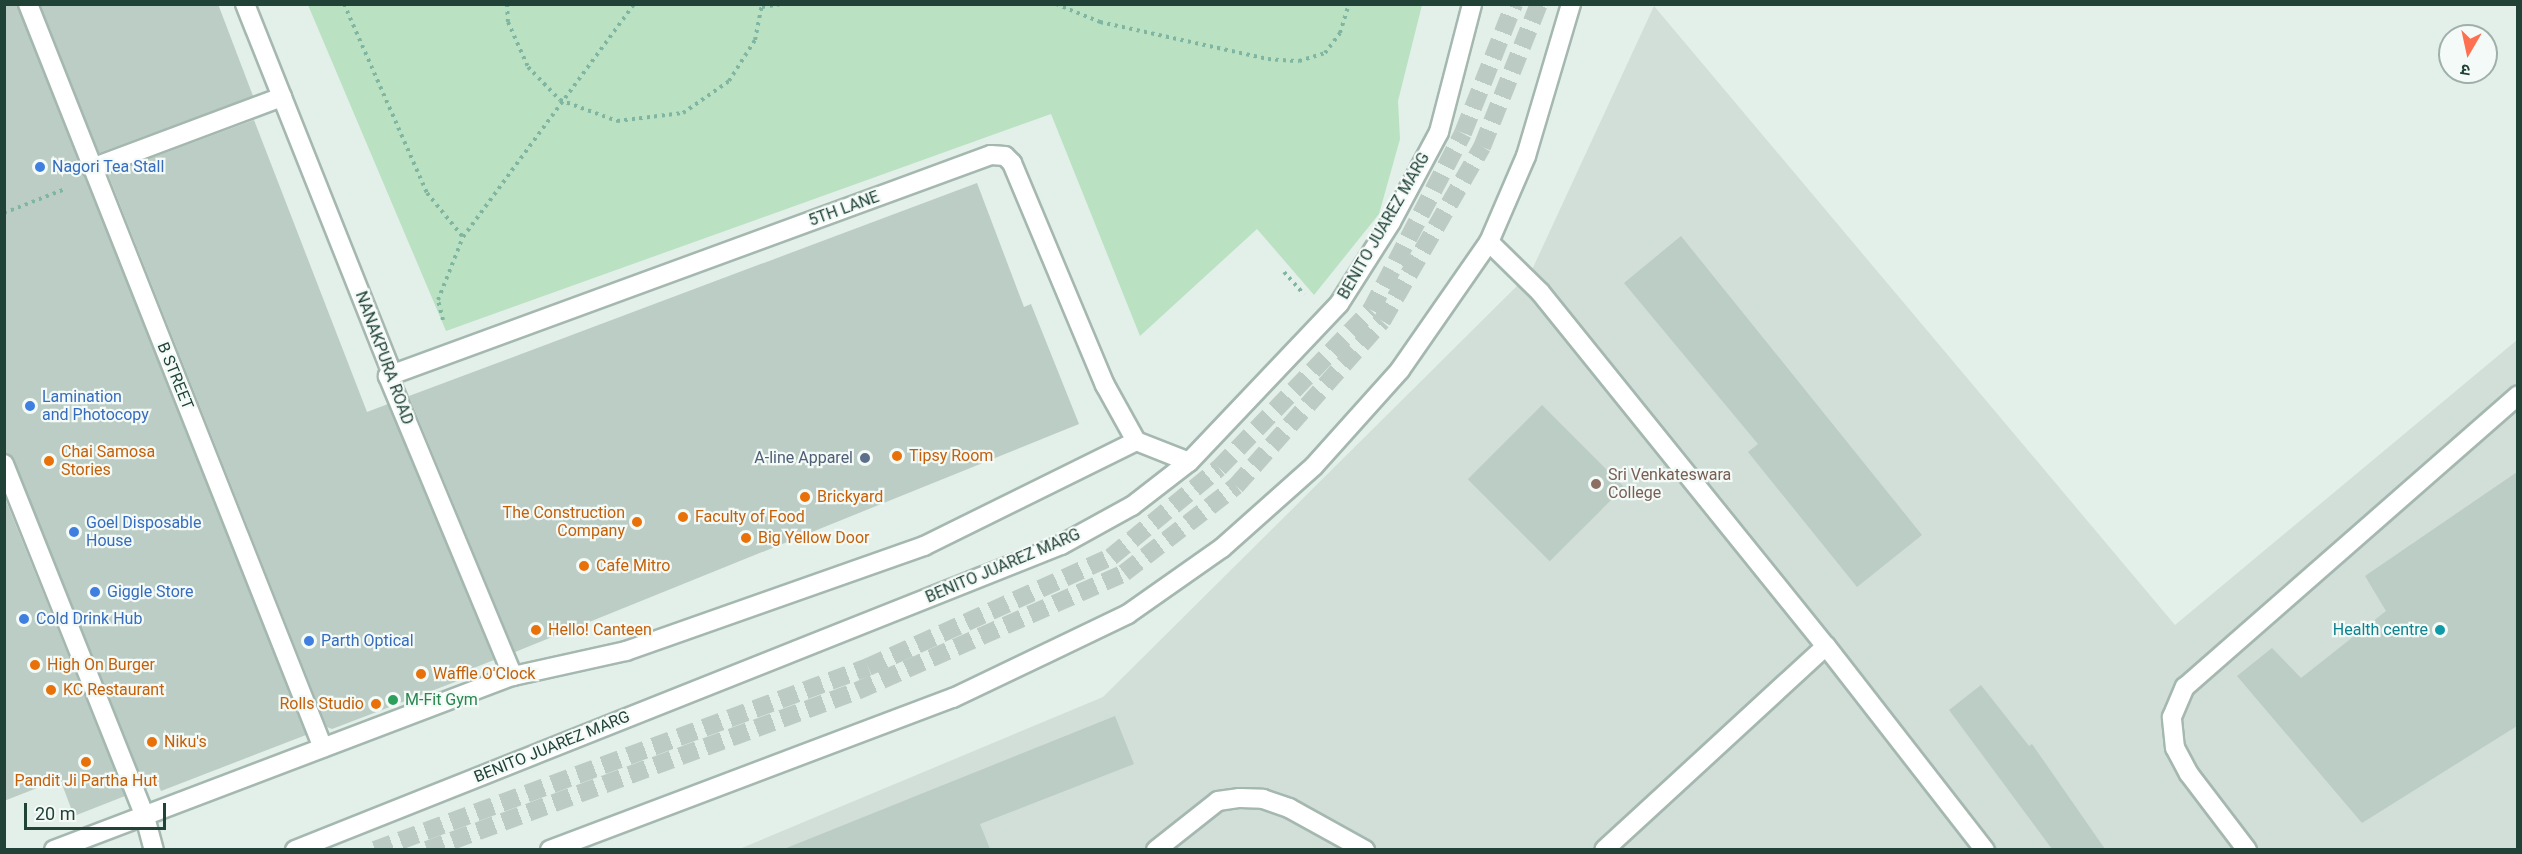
<!DOCTYPE html>
<html>
<head>
<meta charset="utf-8">
<style>
  body { margin:0 }
  #map { position:relative; width:2522px; height:854px; overflow:hidden; background:#e3efe9; font-family:Roboto,"Noto Sans Devanagari",sans-serif }
  div>[style] { position:absolute }
  .built>* { inset:0; background:#d1dfd8 }
  .green>* { inset:0; background:#bae2c2 }
  .building>* { inset:0; background:#bbcdc4; transform-origin:0 0 }
  .primary-tunnel>* { height:18px; margin-top:-9px; transform-origin:0; background:repeating-linear-gradient(90deg,#bcccc5 0 18px,transparent 0 27px) }
  .path>* { height:4px; margin-top:-2px; transform-origin:0; background:repeating-linear-gradient(90deg,#80b6a1 0 3px,transparent 0 7.5px) }
  .roads { filter:drop-shadow(2px 0 #a5b8b0) drop-shadow(-2px 0 #a5b8b0) drop-shadow(0 2px #a5b8b0) drop-shadow(0 -2px #a5b8b0) }
  .lane>* { height:18px; margin:-9px; padding:0 9px; transform-origin:9px; border-radius:9px; background:#fff }
  .street>* { height:18px; margin:-9px; padding:0 9px; transform-origin:9px; border-radius:9px; background:#fff }
  .secondary>* { height:18px; margin:-9px; padding:0 9px; transform-origin:9px; border-radius:9px; background:#fff }
  .dots>* { width:16px; height:16px; translate:-50% -50%; box-sizing:border-box; border:3px solid #f4faf7; border-radius:50% }
  span { translate:-50% -50%; white-space:nowrap; text-align:center; line-height:1.15; -webkit-text-stroke:4.5px #f4faf7; paint-order:stroke }
  .shop-label { font-size:16px; color:#366cbe }
  .left { translate:0 -50%; text-align:left }
  .street-label { font-size:16px; color:#204237 }
  .food-label { font-size:16px; color:#c56008 }
  .right { translate:-100% -50%; text-align:right }
  .service-label { font-size:16px; color:#4e5e75 }
  .education-label { font-size:16px; color:#785e54 }
  .culture-label { font-size:16px; color:#0d838f }
  .leisure-label { font-size:16px; color:#27864d }
  .frame { position:absolute; inset:0; border:6px solid #204237; pointer-events:none }
  .north { position:absolute; left:2438px; top:24px; width:60px; height:60px; box-sizing:border-box; background:#f4faf7; border:2px solid #9fb0aa; border-radius:50%; rotate:189deg; font-size:16px; font-weight:700; line-height:24px; text-align:center; color:#204237 }
  .north::after { content:''; display:block; margin:auto; width:21px; height:27px; background:#ff7051; clip-path:polygon(50% 0,100% 100%,50% 72%,0 100%) }
  .scale { position:absolute; left:24px; top:803px; width:142px; height:27px; box-sizing:border-box; border:3px solid #204237; border-top:0; padding-left:8px; font-size:18px; line-height:21px; white-space:nowrap; color:#204237; -webkit-text-stroke:4px #f4faf7; paint-order:stroke }
</style>
</head>
<body>
<div id="map">
  <div class="built">
    <div style="clip-path:polygon(1654px 6px,2175px 625px,2517px 340px,2517px 849px,737px 850px,1103px 697px,1531px 272px)"></div>
  </div>
  <div class="green">
    <div style="clip-path:polygon(308px 5px,1422px 5px,1398px 101px,1400px 139px,1379px 214px,1314px 295px,1257px 229px,1140px 336px,1051px 114px,446px 331px)"></div>
  </div>
  <div class="building">
    <div style="clip-path:polygon(4px 4px,17px 4px,306px 735px,161px 791px,158px 784px,146px 789px,14px 460px,4px 453px)"></div>
    <div style="clip-path:polygon(40px 4px,218px 4px,253px 96px,99px 153px)"></div>
    <div style="clip-path:polygon(254px 120px,367px 412px,388px 404px,494px 660px,466px 671px,468px 677px,332px 729px,327px 727px,108px 174px)"></div>
    <div style="clip-path:polygon(977px 183px,1024px 307px,1031px 304px,1079px 424px,515px 652px,409px 396px)"></div>
    <div style="clip-path:polygon(1681px 236px,1922px 535px,1857px 587px,1748px 452px,1758px 444px,1624px 283px)"></div>
    <div style="left:1542px;top:405px;width:116px;height:105px;rotate:45deg"></div>
    <div style="clip-path:polygon(2517px 472px,2517px 726px,2362px 823px,2237px 676px,2272px 648px,2301px 678px,2386px 611px,2365px 576px)"></div>
    <div style="clip-path:polygon(4px 496px,125px 796px,74px 816px,60px 779px,4px 801px)"></div>
    <div style="clip-path:polygon(1981px 685px,2029px 746px,2032px 744px,2105px 849px,2052px 849px,1949px 710px)"></div>
    <div style="clip-path:polygon(1115px 716px,1134px 764px,980px 824px,990px 849px,784px 849px)"></div>
  </div>
  <div class="primary-tunnel">
    <div style="left:375px;top:850px;width:526px;rotate:-20.36deg"></div>
    <div style="left:868px;top:667px;width:267px;rotate:-24.4deg"></div>
    <div style="left:1111px;top:557px;width:140px;rotate:-39.5deg"></div>
    <div style="left:1219px;top:468px;width:219px;rotate:-46.1deg"></div>
    <div style="left:1371px;top:310px;width:199px;rotate:-62.5deg"></div>
    <div style="left:1463px;top:133px;width:139px;rotate:-68.4deg"></div>
    <div style="left:427px;top:850px;width:458px;rotate:-20.3deg"></div>
    <div style="left:857px;top:691px;width:292px;rotate:-23.8deg"></div>
    <div style="left:1124px;top:573px;width:142px;rotate:-37.8deg"></div>
    <div style="left:1236px;top:486px;width:220px;rotate:-48.5deg"></div>
    <div style="left:1382px;top:321px;width:201px;rotate:-60.1deg"></div>
    <div style="left:1482px;top:147px;width:154px;rotate:-68.3deg"></div>
  </div>
  <div class="path">
    <div style="left:344px;top:4px;width:206px;rotate:66.3deg"></div>
    <div style="left:427px;top:193px;width:57px;rotate:50.7deg"></div>
    <div style="left:507px;top:4px;width:18px;rotate:87deg"></div>
    <div style="left:508px;top:22px;width:49px;rotate:66deg"></div>
    <div style="left:528px;top:67px;width:46px;rotate:45.9deg"></div>
    <div style="left:560px;top:100px;width:61px;rotate:20.2deg"></div>
    <div style="left:617px;top:121px;width:66px;rotate:-6.9deg"></div>
    <div style="left:683px;top:113px;width:56px;rotate:-34.8deg"></div>
    <div style="left:729px;top:81px;width:49px;rotate:-57.6deg"></div>
    <div style="left:755px;top:40px;width:37px;rotate:-79deg"></div>
    <div style="left:1056px;top:4px;width:48px;rotate:22.2deg"></div>
    <div style="left:1100px;top:22px;width:172px;rotate:12.4deg"></div>
    <div style="left:1268px;top:59px;width:31px;rotate:4deg"></div>
    <div style="left:1299px;top:61px;width:27px;rotate:-17deg"></div>
    <div style="left:1325px;top:53px;width:25px;rotate:-53deg"></div>
    <div style="left:1340px;top:33px;width:30px;rotate:-73deg"></div>
    <div style="left:762px;top:7px;width:18px;rotate:-9deg"></div>
    <div style="left:4px;top:213px;width:66px;rotate:-21.5deg"></div>
    <div style="left:1284px;top:272px;width:30px;rotate:48deg"></div>
    <div style="left:443px;top:320px;width:21px;rotate:-104deg"></div>
    <div style="left:438px;top:300px;width:68px;rotate:-68.4deg"></div>
    <div style="left:463px;top:237px;width:289px;rotate:-53.7deg"></div>
  </div>
  <div class="roads">
    <div class="lane">
      <div style="left:1489px;top:242px;width:71px;rotate:44.4deg"></div>
      <div style="left:1540px;top:292px;width:455px;rotate:51.1deg"></div>
      <div style="left:1826px;top:646px;width:301px;rotate:137.4deg"></div>
      <div style="left:1826px;top:646px;width:259px;rotate:52.1deg"></div>
      <div style="left:1156px;top:850px;width:79px;rotate:-38.3deg"></div>
      <div style="left:1218px;top:801px;width:22px;rotate:-8deg"></div>
      <div style="left:1240px;top:798px;width:23px;rotate:2deg"></div>
      <div style="left:1263px;top:799px;width:28px;rotate:19deg"></div>
      <div style="left:1289px;top:808px;width:87px;rotate:28.9deg"></div>
      <div style="left:2247px;top:850px;width:96px;rotate:-127.3deg"></div>
      <div style="left:2189px;top:774px;width:30px;rotate:-118deg"></div>
      <div style="left:2175px;top:748px;width:31px;rotate:-96deg"></div>
      <div style="left:2172px;top:717px;width:33px;rotate:-67deg"></div>
      <div style="left:2185px;top:687px;width:443px;rotate:-41.2deg"></div>
    </div>
    <div class="street">
      <div style="left:28px;top:4px;width:800px;rotate:68.37deg"></div>
      <div style="left:245px;top:4px;width:394px;rotate:68.3deg"></div>
      <div style="left:391px;top:370px;width:7px;rotate:117deg"></div>
      <div style="left:388px;top:376px;width:325px;rotate:67.4deg"></div>
      <div style="left:92px;top:168px;width:203px;rotate:-20.5deg"></div>
      <div style="left:388px;top:376px;width:642px;rotate:-20.13deg"></div>
      <div style="left:991px;top:155px;width:14px;rotate:4deg"></div>
      <div style="left:1005px;top:156px;width:10px;rotate:45deg"></div>
      <div style="left:1012px;top:163px;width:241px;rotate:67.3deg"></div>
      <div style="left:1105px;top:385px;width:64px;rotate:61deg"></div>
      <div style="left:4px;top:464px;width:380px;rotate:68.2deg"></div>
      <div style="left:145px;top:817px;width:34px;rotate:75deg"></div>
      <div style="left:54px;top:850px;width:491px;rotate:-20.8deg"></div>
      <div style="left:513px;top:676px;width:116px;rotate:-12.5deg"></div>
      <div style="left:626px;top:651px;width:316px;rotate:-19.4deg"></div>
      <div style="left:924px;top:546px;width:237px;rotate:-26.3deg"></div>
      <div style="left:1136px;top:441px;width:57px;rotate:21.6deg"></div>
    </div>
    <div class="secondary">
      <div style="left:295px;top:850px;width:824px;rotate:-21.71deg"></div>
      <div style="left:1061px;top:545px;width:81px;rotate:-28.8deg"></div>
      <div style="left:1132px;top:506px;width:72px;rotate:-37.7deg"></div>
      <div style="left:1189px;top:462px;width:218px;rotate:-46.5deg"></div>
      <div style="left:1339px;top:304px;width:97px;rotate:-57.6deg"></div>
      <div style="left:1391px;top:222px;width:102px;rotate:-61.9deg"></div>
      <div style="left:1439px;top:132px;width:132px;rotate:-75.5deg"></div>
      <div style="left:550px;top:850px;width:431px;rotate:-20.7deg"></div>
      <div style="left:953px;top:698px;width:194px;rotate:-25.6deg"></div>
      <div style="left:1128px;top:614px;width:115px;rotate:-35.1deg"></div>
      <div style="left:1222px;top:548px;width:123px;rotate:-41.7deg"></div>
      <div style="left:1314px;top:466px;width:129px;rotate:-48.1deg"></div>
      <div style="left:1400px;top:370px;width:156px;rotate:-55.2deg"></div>
      <div style="left:1489px;top:242px;width:94px;rotate:-66.7deg"></div>
      <div style="left:1526px;top:156px;width:159px;rotate:-73.5deg"></div>
    </div>
  </div>
  <div class="dots">
    <div style="left:40px;top:167px;background:#3f7fe0"></div>
    <div style="left:30px;top:406px;background:#3f7fe0"></div>
    <div style="left:897px;top:456px;background:#e8710a"></div>
    <div style="left:865px;top:458px;background:#5c6f8a"></div>
    <div style="left:49px;top:461px;background:#e8710a"></div>
    <div style="left:1596px;top:484px;background:#8d6e63"></div>
    <div style="left:805px;top:497px;background:#e8710a"></div>
    <div style="left:683px;top:517px;background:#e8710a"></div>
    <div style="left:637px;top:522px;background:#e8710a"></div>
    <div style="left:74px;top:532px;background:#3f7fe0"></div>
    <div style="left:746px;top:538px;background:#e8710a"></div>
    <div style="left:584px;top:566px;background:#e8710a"></div>
    <div style="left:95px;top:592px;background:#3f7fe0"></div>
    <div style="left:24px;top:619px;background:#3f7fe0"></div>
    <div style="left:536px;top:630px;background:#e8710a"></div>
    <div style="left:2440px;top:630px;background:#0f9aa8"></div>
    <div style="left:309px;top:641px;background:#3f7fe0"></div>
    <div style="left:35px;top:665px;background:#e8710a"></div>
    <div style="left:421px;top:674px;background:#e8710a"></div>
    <div style="left:51px;top:690px;background:#e8710a"></div>
    <div style="left:393px;top:700px;background:#2e9e5b"></div>
    <div style="left:376px;top:704px;background:#e8710a"></div>
    <div style="left:152px;top:742px;background:#e8710a"></div>
    <div style="left:86px;top:762px;background:#e8710a"></div>
  </div>
  <div class="shop-label">
    <span class="left" style="left:52px;top:167px">Nagori Tea Stall</span>
    <span class="left" style="left:42px;top:406px">Lamination<br>and Photocopy</span>
    <span class="left" style="left:86px;top:532px">Goel Disposable<br>House</span>
    <span class="left" style="left:107px;top:592px">Giggle Store</span>
    <span class="left" style="left:36px;top:619px">Cold Drink Hub</span>
    <span class="left" style="left:321px;top:641px">Parth Optical</span>
  </div>
  <div class="street-label">
    <span style="left:844px;top:209px;rotate:-20deg">5TH LANE</span>
    <span style="left:1384px;top:226px;rotate:-60deg">BENITO JUAREZ MARG</span>
    <span style="left:384px;top:358px;rotate:70deg">NANAKPURA ROAD</span>
    <span style="left:175px;top:376px;rotate:68deg">B STREET</span>
    <span style="left:1003px;top:566px;rotate:-23deg">BENITO JUAREZ MARG</span>
    <span style="left:552px;top:747px;rotate:-22deg">BENITO JUAREZ MARG</span>
  </div>
  <div class="food-label">
    <span class="left" style="left:61px;top:461px">Chai Samosa<br>Stories</span>
    <span class="left" style="left:909px;top:456px">Tipsy Room</span>
    <span class="left" style="left:817px;top:497px">Brickyard</span>
    <span class="right" style="left:625px;top:522px">The Construction<br>Company</span>
    <span class="left" style="left:695px;top:517px">Faculty of Food</span>
    <span class="left" style="left:758px;top:538px">Big Yellow Door</span>
    <span class="left" style="left:596px;top:566px">Cafe Mitro</span>
    <span class="left" style="left:548px;top:630px">Hello! Canteen</span>
    <span class="left" style="left:47px;top:665px">High On Burger</span>
    <span class="left" style="left:433px;top:674px">Waffle O'Clock</span>
    <span class="left" style="left:63px;top:690px">KC Restaurant</span>
    <span class="right" style="left:364px;top:704px">Rolls Studio</span>
    <span class="left" style="left:164px;top:742px">Niku's</span>
    <span style="left:86px;top:781px">Pandit Ji Partha Hut</span>
  </div>
  <div class="service-label">
    <span class="right" style="left:853px;top:458px">A-line Apparel</span>
  </div>
  <div class="education-label">
    <span class="left" style="left:1608px;top:484px">Sri Venkateswara<br>College</span>
  </div>
  <div class="culture-label">
    <span class="right" style="left:2428px;top:630px">Health centre</span>
  </div>
  <div class="leisure-label">
    <span class="left" style="left:405px;top:700px">M-Fit Gym</span>
  </div>
  <div class="frame"></div>
  <div class="north">उ</div>
  <div class="scale">20 m</div>
</div>
</body>
</html>
